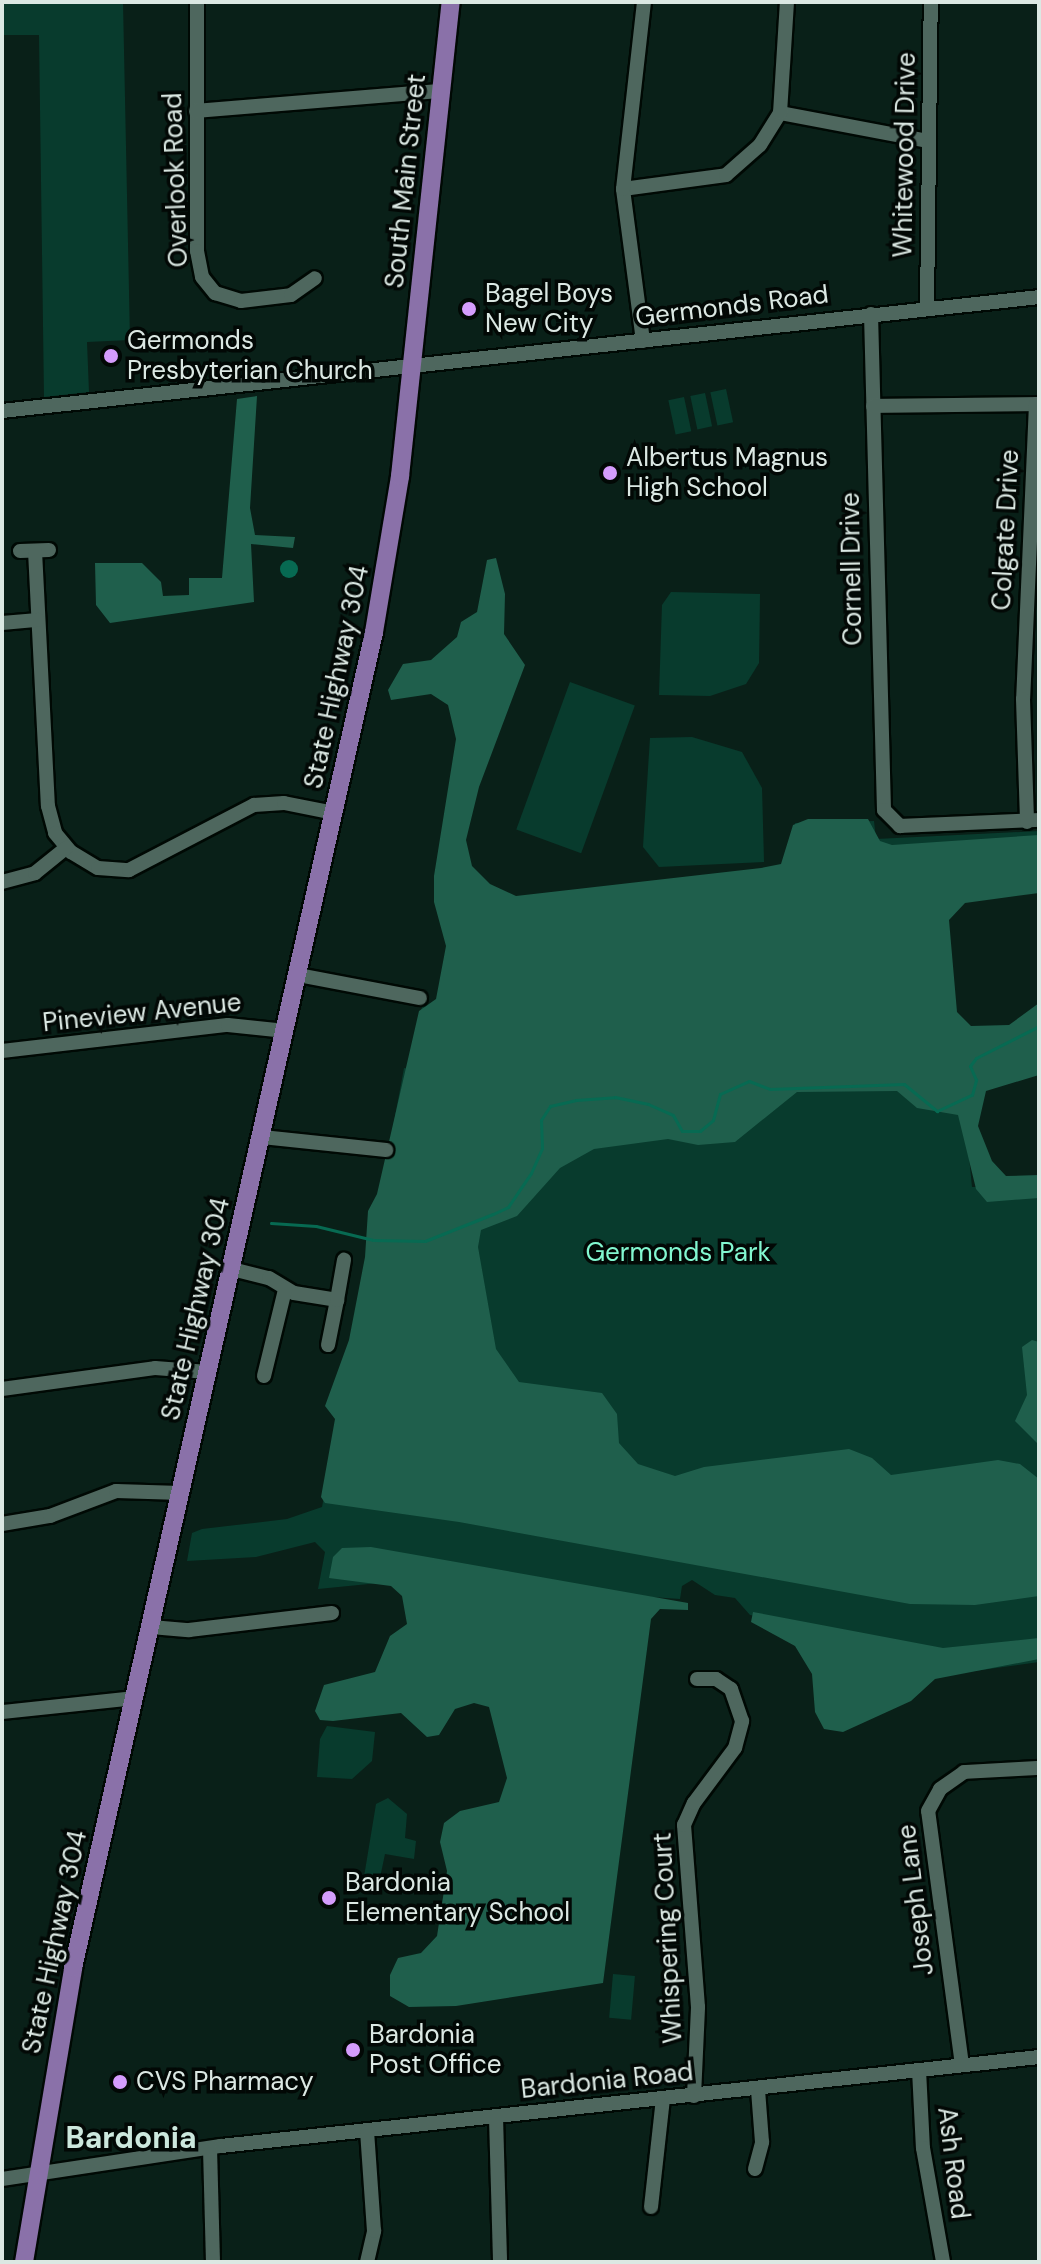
<!DOCTYPE html>
<html>
<head>
<meta charset="utf-8">
<style>
  body { margin:0 }
  #map { position:relative; width:1041px; height:2264px; overflow:hidden; background:#092018; font-family:"DM Sans",sans-serif }
  div>[style] { position:absolute }
  .green>* { inset:0; background:#083b2d; transform-origin:0 0 }
  .forest>* { inset:0; background:#1f5f4c }
  .water>* { inset:0; background:#076a52 }
  .round { border-radius:50% }
  .stream>* { height:3px; margin:-1.5px; padding:0 1.5px; transform-origin:1.5px; border-radius:1.5px; background:#076a52 }
  .roads { filter:drop-shadow(2px 0 #000904) drop-shadow(-2px 0 #000904) drop-shadow(0 2px #000904) drop-shadow(0 -2px #000904) }
  .minor>* { height:14px; margin:-7px; padding:0 7px; transform-origin:7px; border-radius:7px; background:#4e675e }
  .major>* { height:18px; margin:-9px; padding:0 9px; transform-origin:9px; border-radius:9px; background:#8a71a9 }
  .dots>* { width:22px; height:22px; translate:-50% -50%; box-sizing:border-box; border:4px solid #020805; border-radius:50% }
  span { translate:-50% -50%; white-space:nowrap; text-align:center; line-height:1.15; -webkit-text-stroke:7px #020805; paint-order:stroke }
  .street-label { font-size:26px; color:#dbe8e3 }
  .poi-label { font-size:26px; color:#dbe8e3 }
  .left { translate:0 -50%; text-align:left }
  .park-label { font-size:26px; color:#82f7d0 }
  .quarter-label { font-size:30px; color:#cce8dd; font-weight:700 }
  .frame { position:absolute; inset:0; border:4px solid #dbe8e3; pointer-events:none }
</style>
</head>
<body>
<div id="map">
  <div class="green">
    <div style="clip-path:polygon(2px 2px,123px 2px,130px 340px,87px 342px,89px 392px,44px 397px,39px 35px,2px 35px)"></div>
    <div style="left:726px;top:389px;width:34px;height:16px;rotate:78deg"></div>
    <div style="left:705px;top:393px;width:34px;height:15px;rotate:78deg"></div>
    <div style="left:684px;top:397px;width:35px;height:16px;rotate:78deg"></div>
    <div style="clip-path:polygon(671px 592px,760px 594px,759px 663px,746px 684px,710px 696px,659px 695px,662px 605px)"></div>
    <div style="left:570px;top:682px;width:69px;height:157px;rotate:20deg"></div>
    <div style="clip-path:polygon(692px 737px,742px 752px,762px 788px,764px 862px,659px 867px,643px 847px,650px 738px)"></div>
    <div style="clip-path:polygon(874px 821px,876px 839px,1039px 831px,1039px 890px,944px 902px,972px 1187px,1039px 1186px,1039px 1662px,887px 1683px,880px 1639px,750px 1615px,735px 1598px,715px 1595px,692px 1580px,682px 1586px,680px 1599px,409px 1580px,318px 1589px,325px 1552px,315px 1542px,256px 1557px,187px 1561px,192px 1533px,202px 1529px,287px 1519px,322px 1507px,404px 1068px,411px 1069px,422px 1006px,448px 1011px,795px 868px,795px 823px)"></div>
    <div style="clip-path:polygon(327px 1726px,375px 1732px,372px 1761px,352px 1779px,317px 1777px,320px 1739px)"></div>
    <div style="clip-path:polygon(388px 1798px,407px 1814px,405px 1838px,416px 1841px,414px 1859px,385px 1854px,377px 1892px,362px 1889px,376px 1804px)"></div>
    <div style="left:613px;top:1974px;width:22px;height:44px;rotate:5deg"></div>
  </div>
  <div class="forest">
    <div style="clip-path:polygon(257px 396px,250px 508px,255px 535px,295px 537px,293px 548px,251px 544px,254px 602px,110px 623px,96px 605px,95px 563px,142px 563px,161px 582px,163px 596px,189px 595px,189px 578px,222px 578px,237px 399px)"></div>
    <div style="clip-path:polygon(496px 558px,505px 594px,504px 634px,525px 665px,479px 787px,466px 840px,472px 866px,490px 884px,516px 896px,761px 868px,781px 864px,793px 825px,808px 819px,868px 819px,880px 841px,892px 845px,1039px 835px,1039px 893px,965px 903px,949px 920px,957px 1012px,971px 1026px,1009px 1025px,1039px 1003px,1039px 1075px,986px 1091px,978px 1126px,992px 1161px,1006px 1176px,1039px 1175px,1039px 1198px,987px 1202px,976px 1189px,958px 1115px,917px 1108px,897px 1091px,797px 1092px,735px 1142px,698px 1145px,668px 1139px,594px 1149px,560px 1168px,517px 1216px,481px 1230px,478px 1247px,496px 1349px,519px 1382px,602px 1393px,617px 1414px,619px 1443px,638px 1464px,675px 1476px,704px 1467px,849px 1449px,872px 1458px,891px 1475px,998px 1460px,1020px 1464px,1039px 1479px,1039px 1596px,975px 1605px,910px 1604px,459px 1522px,325px 1503px,321px 1497px,335px 1419px,325px 1406px,349px 1340px,365px 1257px,368px 1211px,377px 1194px,419px 1011px,436px 999px,446px 946px,434px 902px,434px 876px,456px 739px,448px 705px,431px 694px,391px 700px,388px 690px,403px 664px,431px 660px,457px 637px,461px 622px,477px 612px,487px 560px)"></div>
    <div style="clip-path:polygon(1032px 1340px,1039px 1342px,1039px 1445px,1015px 1421px,1027px 1395px,1022px 1347px)"></div>
    <div style="clip-path:polygon(371px 1547px,688px 1603px,688px 1610px,660px 1609px,651px 1619px,603px 1983px,456px 2006px,409px 2007px,390px 1996px,390px 1975px,398px 1958px,421px 1953px,437px 1936px,447px 1871px,440px 1842px,444px 1823px,460px 1811px,499px 1802px,507px 1778px,489px 1707px,474px 1703px,455px 1709px,439px 1735px,427px 1737px,401px 1713px,333px 1721px,320px 1720px,315px 1711px,324px 1685px,375px 1672px,390px 1636px,407px 1624px,402px 1596px,391px 1586px,329px 1578px,333px 1557px,342px 1548px)"></div>
    <div style="clip-path:polygon(753px 1612px,943px 1648px,1039px 1638px,1039px 1659px,935px 1679px,911px 1701px,843px 1732px,824px 1729px,815px 1712px,812px 1674px,795px 1646px,751px 1622px)"></div>
  </div>
  <div class="water">
    <div class="round" style="left:280px;top:560px;width:18px;height:18px"></div>
  </div>
  <div class="stream">
    <div style="left:271px;top:1223px;width:45px;rotate:3.8deg"></div>
    <div style="left:316px;top:1226px;width:59px;rotate:13.8deg"></div>
    <div style="left:373px;top:1240px;width:52px;rotate:1.1deg"></div>
    <div style="left:425px;top:1241px;width:73px;rotate:-21.7deg"></div>
    <div style="left:493px;top:1214px;width:17px;rotate:-25deg"></div>
    <div style="left:508px;top:1207px;width:41px;rotate:-55.9deg"></div>
    <div style="left:531px;top:1173px;width:27px;rotate:-66deg"></div>
    <div style="left:542px;top:1148px;width:28px;rotate:-92deg"></div>
    <div style="left:541px;top:1120px;width:17px;rotate:-57deg"></div>
    <div style="left:550px;top:1106px;width:27px;rotate:-13deg"></div>
    <div style="left:576px;top:1100px;width:39px;rotate:-4deg"></div>
    <div style="left:615px;top:1097px;width:34px;rotate:12deg"></div>
    <div style="left:648px;top:1104px;width:27px;rotate:24deg"></div>
    <div style="left:673px;top:1115px;width:18px;rotate:61deg"></div>
    <div style="left:682px;top:1131px;width:18px"></div>
    <div style="left:700px;top:1131px;width:17px;rotate:-40deg"></div>
    <div style="left:713px;top:1120px;width:27px;rotate:-75deg"></div>
    <div style="left:720px;top:1094px;width:32px;rotate:-24deg"></div>
    <div style="left:749px;top:1081px;width:22px;rotate:21deg"></div>
    <div style="left:770px;top:1089px;width:134px;rotate:-2.1deg"></div>
    <div style="left:904px;top:1084px;width:43px;rotate:39.3deg"></div>
    <div style="left:937px;top:1111px;width:38px;rotate:-25deg"></div>
    <div style="left:972px;top:1095px;width:16px;rotate:-75deg"></div>
    <div style="left:976px;top:1080px;width:15px;rotate:-113deg"></div>
    <div style="left:970px;top:1066px;width:10px;rotate:-53deg"></div>
    <div style="left:976px;top:1058px;width:71px;rotate:-26.9deg"></div>
  </div>
  <div class="roads">
    <div class="minor">
      <div style="left:197px;top:2px;width:249px;rotate:90deg"></div>
      <div style="left:197px;top:251px;width:26px;rotate:79deg"></div>
      <div style="left:202px;top:277px;width:21px;rotate:51deg"></div>
      <div style="left:215px;top:293px;width:27px;rotate:17deg"></div>
      <div style="left:241px;top:301px;width:50px;rotate:-6.8deg"></div>
      <div style="left:291px;top:295px;width:29px;rotate:-35deg"></div>
      <div style="left:196px;top:111px;width:246px;rotate:-4.7deg"></div>
      <div style="left:780px;top:113px;width:151px;rotate:10.7deg"></div>
      <div style="left:623px;top:189px;width:104px;rotate:-7.7deg"></div>
      <div style="left:726px;top:175px;width:45px;rotate:-41.4deg"></div>
      <div style="left:760px;top:145px;width:38px;rotate:-58deg"></div>
      <div style="left:780px;top:113px;width:111px;rotate:-86.4deg"></div>
      <div style="left:927px;top:309px;width:307px;rotate:-89.3deg"></div>
      <div style="left:871px;top:314px;width:496px;rotate:88.5deg"></div>
      <div style="left:884px;top:810px;width:23px;rotate:45deg"></div>
      <div style="left:900px;top:826px;width:139px;rotate:-2.5deg"></div>
      <div style="left:643px;top:341px;width:153px;rotate:-97.5deg"></div>
      <div style="left:623px;top:189px;width:188px;rotate:-83.6deg"></div>
      <div style="left:873px;top:406px;width:163px;rotate:-0.7deg"></div>
      <div style="left:1036px;top:404px;width:295px;rotate:92.5deg"></div>
      <div style="left:1023px;top:699px;width:123px;rotate:88.1deg"></div>
      <div style="left:2px;top:411px;width:1043px;rotate:-6.27deg"></div>
      <div style="left:20px;top:551px;width:29px;rotate:-2deg"></div>
      <div style="left:35px;top:551px;width:255px;rotate:87.1deg"></div>
      <div style="left:48px;top:806px;width:28px;rotate:75deg"></div>
      <div style="left:55px;top:833px;width:25px;rotate:50deg"></div>
      <div style="left:71px;top:852px;width:31px;rotate:31deg"></div>
      <div style="left:98px;top:868px;width:31px;rotate:4deg"></div>
      <div style="left:129px;top:870px;width:141px;rotate:-27.5deg"></div>
      <div style="left:254px;top:805px;width:30px;rotate:-4deg"></div>
      <div style="left:284px;top:803px;width:52px;rotate:11.1deg"></div>
      <div style="left:2px;top:623px;width:36px;rotate:-5deg"></div>
      <div style="left:2px;top:882px;width:34px;rotate:-15deg"></div>
      <div style="left:35px;top:873px;width:40px;rotate:-39deg"></div>
      <div style="left:298px;top:975px;width:124px;rotate:10.7deg"></div>
      <div style="left:2px;top:1051px;width:227px;rotate:-6.6deg"></div>
      <div style="left:228px;top:1025px;width:58px;rotate:5.9deg"></div>
      <div style="left:262px;top:1137px;width:125px;rotate:6deg"></div>
      <div style="left:232px;top:1269px;width:38px;rotate:14deg"></div>
      <div style="left:269px;top:1278px;width:29px;rotate:31deg"></div>
      <div style="left:294px;top:1293px;width:44px;rotate:9.2deg"></div>
      <div style="left:337px;top:1300px;width:46px;rotate:101.3deg"></div>
      <div style="left:337px;top:1300px;width:41px;rotate:-80.1deg"></div>
      <div style="left:264px;top:1376px;width:89px;rotate:-76.3deg"></div>
      <div style="left:2px;top:1389px;width:154px;rotate:-7.8deg"></div>
      <div style="left:155px;top:1368px;width:53px;rotate:4.3deg"></div>
      <div style="left:2px;top:1524px;width:49px;rotate:-9.5deg"></div>
      <div style="left:50px;top:1516px;width:71px;rotate:-20.7deg"></div>
      <div style="left:116px;top:1491px;width:65px;rotate:1.8deg"></div>
      <div style="left:151px;top:1627px;width:38px;rotate:5deg"></div>
      <div style="left:189px;top:1630px;width:144px;rotate:-6.8deg"></div>
      <div style="left:2px;top:1712px;width:134px;rotate:-6deg"></div>
      <div style="left:962px;top:2065px;width:256px;rotate:-97.6deg"></div>
      <div style="left:928px;top:1811px;width:25px;rotate:-61deg"></div>
      <div style="left:940px;top:1789px;width:29px;rotate:-35deg"></div>
      <div style="left:964px;top:1772px;width:75px;rotate:-3.1deg"></div>
      <div style="left:919px;top:2070px;width:78px;rotate:87.1deg"></div>
      <div style="left:923px;top:2148px;width:116px;rotate:80deg"></div>
      <div style="left:694px;top:2096px;width:89px;rotate:-87.4deg"></div>
      <div style="left:698px;top:2007px;width:183px;rotate:-94.4deg"></div>
      <div style="left:684px;top:1825px;width:24px;rotate:-66deg"></div>
      <div style="left:694px;top:1803px;width:69px;rotate:-53.3deg"></div>
      <div style="left:735px;top:1748px;width:28px;rotate:-75deg"></div>
      <div style="left:742px;top:1721px;width:34px;rotate:-109deg"></div>
      <div style="left:731px;top:1689px;width:18px;rotate:-146deg"></div>
      <div style="left:716px;top:1679px;width:19px;rotate:180deg"></div>
      <div style="left:496px;top:2117px;width:145px;rotate:88.4deg"></div>
      <div style="left:210px;top:2148px;width:114px;rotate:88.5deg"></div>
      <div style="left:755px;top:2169px;width:28px;rotate:-75deg"></div>
      <div style="left:762px;top:2142px;width:52px;rotate:-94.4deg"></div>
      <div style="left:2px;top:2179px;width:221px;rotate:-8.6deg"></div>
      <div style="left:221px;top:2146px;width:823px;rotate:-6.21deg"></div>
      <div style="left:651px;top:2207px;width:109px;rotate:-83.7deg"></div>
      <div style="left:367px;top:2262px;width:32px;rotate:-77deg"></div>
      <div style="left:374px;top:2231px;width:99px;rotate:-94deg"></div>
    </div>
    <div class="major">
      <div style="left:24px;top:2262px;width:298px;rotate:-80.5deg"></div>
      <div style="left:73px;top:1968px;width:1369px;rotate:-77.3deg"></div>
      <div style="left:374px;top:632px;width:158px;rotate:-80.5deg"></div>
      <div style="left:400px;top:476px;width:477px;rotate:-83.9deg"></div>
    </div>
  </div>
  <div class="dots">
    <div style="left:469px;top:309px;background:#d49cfc"></div>
    <div style="left:111px;top:356px;background:#d49cfc"></div>
    <div style="left:610px;top:473px;background:#d49cfc"></div>
    <div style="left:329px;top:1898px;background:#d49cfc"></div>
    <div style="left:353px;top:2050px;background:#d49cfc"></div>
    <div style="left:120px;top:2082px;background:#d49cfc"></div>
  </div>
  <div class="street-label">
    <span style="left:905px;top:155px;rotate:-89deg">Whitewood Drive</span>
    <span style="left:176px;top:180px;rotate:-92deg">Overlook Road</span>
    <span style="left:406px;top:181px;rotate:-84deg">South Main Street</span>
    <span style="left:732px;top:306px;rotate:-7deg">Germonds Road</span>
    <span style="left:1006px;top:530px;rotate:-87deg">Colgate Drive</span>
    <span style="left:852px;top:569px;rotate:-91deg">Cornell Drive</span>
    <span style="left:337px;top:677px;rotate:-78deg">State Highway 304</span>
    <span style="left:142px;top:1013px;rotate:-6deg">Pineview Avenue</span>
    <span style="left:196px;top:1309px;rotate:-77deg">State Highway 304</span>
    <span style="left:916px;top:1900px;rotate:-97deg">Joseph Lane</span>
    <span style="left:668px;top:1938px;rotate:-93deg">Whispering Court</span>
    <span style="left:55px;top:1942px;rotate:-78deg">State Highway 304</span>
    <span style="left:607px;top:2081px;rotate:-6deg">Bardonia Road</span>
    <span style="left:953px;top:2163px;rotate:83deg">Ash Road</span>
  </div>
  <div class="poi-label">
    <span class="left" style="left:485px;top:309px">Bagel Boys<br>New City</span>
    <span class="left" style="left:127px;top:356px">Germonds<br>Presbyterian Church</span>
    <span class="left" style="left:626px;top:473px">Albertus Magnus<br>High School</span>
    <span class="left" style="left:345px;top:1898px">Bardonia<br>Elementary School</span>
    <span class="left" style="left:369px;top:2050px">Bardonia<br>Post Office</span>
    <span class="left" style="left:136px;top:2082px">CVS Pharmacy</span>
  </div>
  <div class="park-label">
    <span style="left:678px;top:1253px">Germonds Park</span>
  </div>
  <div class="quarter-label">
    <span style="left:131px;top:2138px">Bardonia</span>
  </div>
  <div class="frame"></div>
</div>
</body>
</html>
